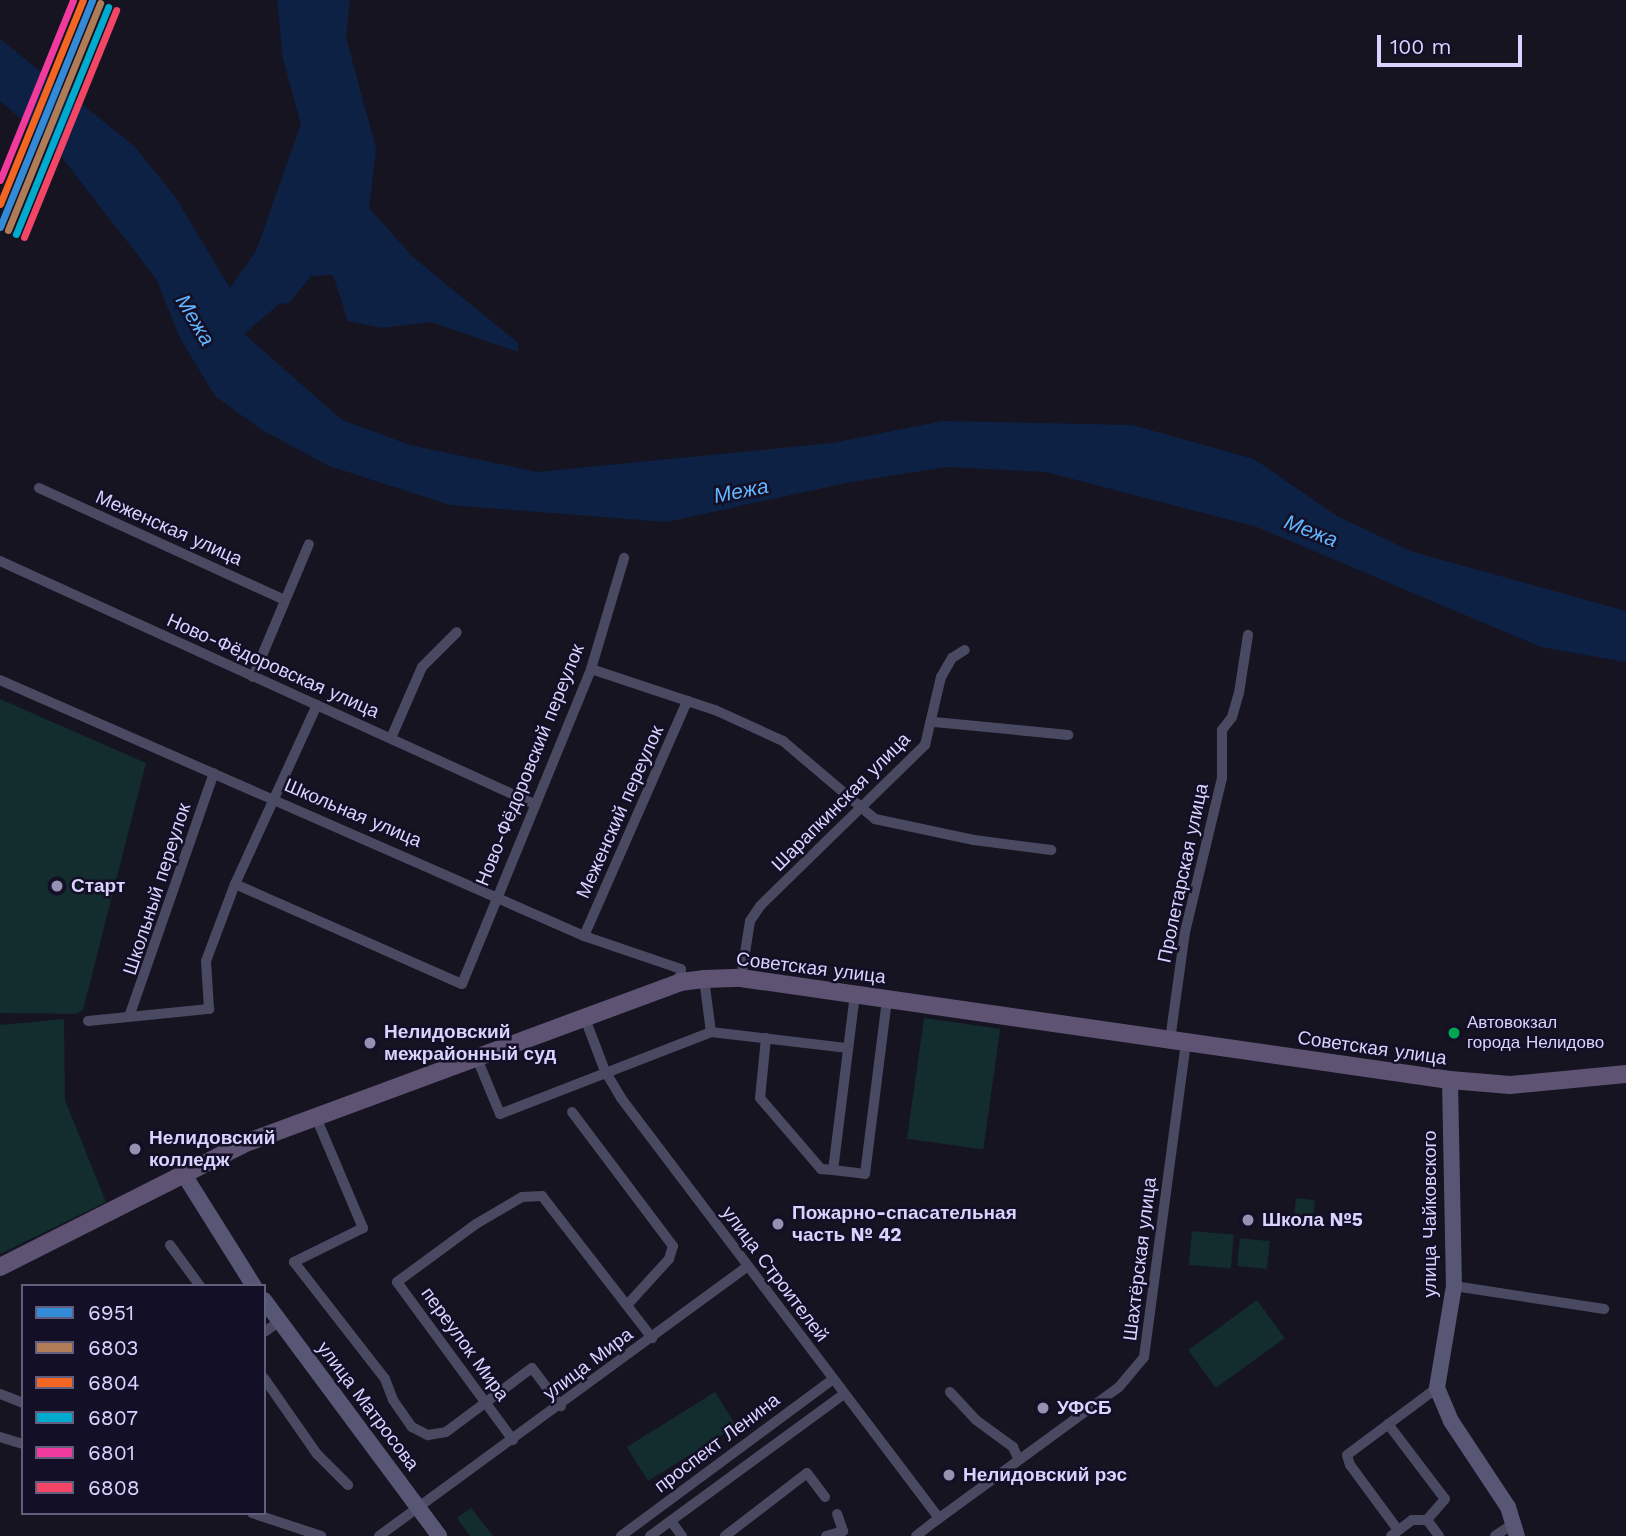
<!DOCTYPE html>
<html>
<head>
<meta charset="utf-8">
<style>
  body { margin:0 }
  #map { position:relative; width:1626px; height:1536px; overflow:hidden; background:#161421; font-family:"Work Sans",sans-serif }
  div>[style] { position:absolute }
  .green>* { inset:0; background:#132c2d; transform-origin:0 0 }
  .water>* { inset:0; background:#0d2144 }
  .street>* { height:10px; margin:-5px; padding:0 5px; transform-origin:5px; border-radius:5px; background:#4a4962 }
  .secondary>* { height:16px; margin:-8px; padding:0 8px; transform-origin:8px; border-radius:8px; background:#575674 }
  .primary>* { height:18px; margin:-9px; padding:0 9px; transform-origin:9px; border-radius:9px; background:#5e5373 }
  .rail-1>* { height:7px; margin:-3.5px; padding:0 3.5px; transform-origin:3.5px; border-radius:3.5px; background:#338bd7 }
  .rail-2>* { height:7px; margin:-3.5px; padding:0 3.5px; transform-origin:3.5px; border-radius:3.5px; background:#b07c57 }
  .rail-3>* { height:7px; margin:-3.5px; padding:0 3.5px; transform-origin:3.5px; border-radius:3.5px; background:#f26522 }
  .rail-4>* { height:7px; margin:-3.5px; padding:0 3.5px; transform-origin:3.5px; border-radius:3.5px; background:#00a9ce }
  .rail-5>* { height:7px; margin:-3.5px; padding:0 3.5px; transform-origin:3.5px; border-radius:3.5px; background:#f13a9d }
  .rail-6>* { height:7px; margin:-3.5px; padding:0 3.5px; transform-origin:3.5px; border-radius:3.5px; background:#f34667 }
  .dots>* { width:19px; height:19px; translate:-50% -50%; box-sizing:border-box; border:4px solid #130f26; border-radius:50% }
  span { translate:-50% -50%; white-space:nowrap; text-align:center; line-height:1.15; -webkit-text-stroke:5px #130f26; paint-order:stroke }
  .bus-label { font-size:17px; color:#d9d4ff }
  .left { translate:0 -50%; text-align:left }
  .street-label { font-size:19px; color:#d9d4ff }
  .poi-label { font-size:19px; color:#d9d4ff; font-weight:700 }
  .water-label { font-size:21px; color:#62b6ff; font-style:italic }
  .legend { position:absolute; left:21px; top:1284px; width:245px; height:231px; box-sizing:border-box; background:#130f26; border:2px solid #625e7d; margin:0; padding:9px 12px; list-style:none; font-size:21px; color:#d9d4ff }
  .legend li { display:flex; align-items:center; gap:14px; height:35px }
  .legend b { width:35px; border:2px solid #625e7d }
  .scale { position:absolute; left:1377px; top:35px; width:145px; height:32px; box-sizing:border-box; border:4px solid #d9d4ff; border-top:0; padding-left:9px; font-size:21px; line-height:24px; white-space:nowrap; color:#d9d4ff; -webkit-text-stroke:5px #130f26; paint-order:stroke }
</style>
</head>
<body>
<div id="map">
  <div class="green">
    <div style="clip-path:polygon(0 699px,146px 763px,83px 1010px,77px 1014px,0 1013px)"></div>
    <div style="left:924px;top:1018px;width:77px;height:122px;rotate:8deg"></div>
    <div style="clip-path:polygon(64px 1019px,65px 1100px,106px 1202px,0 1254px,0 1025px)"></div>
    <div style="left:1296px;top:1198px;width:19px;height:27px;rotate:6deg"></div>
    <div style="left:1192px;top:1231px;width:42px;height:34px;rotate:5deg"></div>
    <div style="left:1240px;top:1238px;width:30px;height:28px;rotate:6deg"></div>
    <div style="left:1257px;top:1300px;width:47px;height:85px;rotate:54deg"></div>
    <div style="left:715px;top:1392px;width:40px;height:104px;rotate:58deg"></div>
    <div style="clip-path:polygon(471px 1508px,493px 1536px,470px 1536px,457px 1518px)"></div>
  </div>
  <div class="water">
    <div style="clip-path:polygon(277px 0,350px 0,346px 37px,376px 149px,369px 208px,413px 257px,518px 343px,518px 352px,431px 322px,382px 328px,348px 321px,333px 275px,311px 276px,289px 303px,279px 304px,244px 334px,342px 420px,410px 445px,537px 472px,832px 443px,943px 421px,1132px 425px,1254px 459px,1337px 516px,1413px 552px,1626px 611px,1626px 662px,1541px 647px,1257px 527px,1046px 472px,947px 467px,851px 482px,666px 522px,450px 505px,329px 466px,262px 430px,215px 396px,179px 336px,157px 280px,53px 146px,0 101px,0 39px,134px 146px,176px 198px,230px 288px,256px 251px,301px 124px,283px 59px)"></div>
  </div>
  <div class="street">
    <div style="left:39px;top:488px;width:270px;rotate:24.5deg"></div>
    <div style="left:0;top:561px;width:584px;rotate:24.46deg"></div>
    <div style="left:591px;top:669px;width:131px;rotate:18.3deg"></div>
    <div style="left:715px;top:710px;width:75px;rotate:24.5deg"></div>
    <div style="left:783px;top:741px;width:121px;rotate:40.3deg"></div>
    <div style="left:875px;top:819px;width:101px;rotate:12deg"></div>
    <div style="left:974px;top:840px;width:78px;rotate:7.4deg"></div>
    <div style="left:253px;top:677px;width:144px;rotate:-67.2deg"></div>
    <div style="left:0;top:680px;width:638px;rotate:23.67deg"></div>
    <div style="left:584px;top:936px;width:102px;rotate:18.8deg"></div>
    <div style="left:681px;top:969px;width:13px;rotate:94deg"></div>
    <div style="left:934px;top:722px;width:135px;rotate:5.5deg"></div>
    <div style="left:391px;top:738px;width:77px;rotate:-66.4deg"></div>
    <div style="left:422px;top:667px;width:49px;rotate:-45deg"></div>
    <div style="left:235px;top:884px;width:248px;rotate:23.8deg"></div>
    <div style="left:462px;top:984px;width:340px;rotate:-67.7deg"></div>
    <div style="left:591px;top:669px;width:116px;rotate:-73.4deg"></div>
    <div style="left:584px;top:936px;width:257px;rotate:-66.3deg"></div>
    <div style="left:741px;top:978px;width:58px;rotate:-81deg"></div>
    <div style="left:750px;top:921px;width:18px;rotate:-56deg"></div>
    <div style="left:760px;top:906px;width:231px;rotate:-44.3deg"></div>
    <div style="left:925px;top:745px;width:70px;rotate:-76.8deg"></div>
    <div style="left:941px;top:677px;width:22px;rotate:-60deg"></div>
    <div style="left:952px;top:658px;width:15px;rotate:-32deg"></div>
    <div style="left:704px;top:979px;width:53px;rotate:82.5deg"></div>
    <div style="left:855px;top:994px;width:177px;rotate:97.1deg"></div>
    <div style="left:833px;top:1170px;width:32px;rotate:7deg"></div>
    <div style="left:865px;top:1174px;width:176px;rotate:-82.8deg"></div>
    <div style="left:130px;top:1014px;width:255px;rotate:-70.8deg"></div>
    <div style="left:584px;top:1016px;width:59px;rotate:69.1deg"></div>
    <div style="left:605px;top:1071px;width:31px;rotate:59deg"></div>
    <div style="left:621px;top:1098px;width:527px;rotate:52.87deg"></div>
    <div style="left:939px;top:1518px;width:29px;rotate:142deg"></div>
    <div style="left:88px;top:1021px;width:122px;rotate:-5.7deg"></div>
    <div style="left:209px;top:1009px;width:48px;rotate:-93.6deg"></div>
    <div style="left:206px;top:961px;width:82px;rotate:-69.4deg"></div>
    <div style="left:235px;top:884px;width:197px;rotate:-65.4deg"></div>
    <div style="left:766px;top:1038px;width:60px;rotate:95.7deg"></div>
    <div style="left:760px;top:1098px;width:94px;rotate:49.3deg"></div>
    <div style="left:821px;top:1169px;width:12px;rotate:5deg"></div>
    <div style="left:1170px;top:1040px;width:109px;rotate:-82.1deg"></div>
    <div style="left:1185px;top:932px;width:158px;rotate:-76.5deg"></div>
    <div style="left:1222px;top:778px;width:48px;rotate:-90deg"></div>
    <div style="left:1222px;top:730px;width:16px;rotate:-52deg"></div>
    <div style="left:1232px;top:717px;width:25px;rotate:-74deg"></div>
    <div style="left:1239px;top:693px;width:59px;rotate:-81.2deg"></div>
    <div style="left:476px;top:1056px;width:63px;rotate:67.5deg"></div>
    <div style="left:500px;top:1114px;width:226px;rotate:-21.2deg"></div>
    <div style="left:711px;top:1032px;width:138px;rotate:6.7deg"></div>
    <div style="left:572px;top:1112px;width:168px;rotate:53deg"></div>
    <div style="left:673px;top:1246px;width:14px;rotate:107deg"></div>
    <div style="left:669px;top:1259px;width:62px;rotate:132.4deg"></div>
    <div style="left:315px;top:1115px;width:123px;rotate:67deg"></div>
    <div style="left:363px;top:1228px;width:77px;rotate:153.8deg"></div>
    <div style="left:294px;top:1262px;width:148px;rotate:52.1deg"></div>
    <div style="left:385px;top:1379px;width:22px;rotate:69deg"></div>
    <div style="left:393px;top:1400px;width:33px;rotate:55deg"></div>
    <div style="left:412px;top:1427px;width:18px;rotate:27deg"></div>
    <div style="left:428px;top:1435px;width:18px;rotate:-9deg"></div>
    <div style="left:446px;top:1432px;width:107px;rotate:-36.7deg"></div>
    <div style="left:532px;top:1368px;width:48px;rotate:52.7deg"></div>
    <div style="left:170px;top:1245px;width:51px;rotate:53.8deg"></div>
    <div style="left:1454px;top:1286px;width:152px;rotate:8.7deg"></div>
    <div style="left:264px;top:1332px;width:18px;rotate:-34deg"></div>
    <div style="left:264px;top:1378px;width:93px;rotate:55.1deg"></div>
    <div style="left:317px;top:1454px;width:44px;rotate:45deg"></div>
    <div style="left:950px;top:1392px;width:38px;rotate:47deg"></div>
    <div style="left:976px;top:1420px;width:46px;rotate:36.1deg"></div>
    <div style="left:1013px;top:1447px;width:12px;rotate:66deg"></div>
    <div style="left:0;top:1394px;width:25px;rotate:21deg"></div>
    <div style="left:1388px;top:1424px;width:94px;rotate:52.8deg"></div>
    <div style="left:1445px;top:1499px;width:28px;rotate:131deg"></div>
    <div style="left:0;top:1437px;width:24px;rotate:17deg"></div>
    <div style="left:513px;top:1440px;width:196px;rotate:-126.3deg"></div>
    <div style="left:397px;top:1282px;width:98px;rotate:-36.3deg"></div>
    <div style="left:476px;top:1224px;width:53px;rotate:-30.4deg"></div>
    <div style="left:522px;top:1197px;width:20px;rotate:-3deg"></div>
    <div style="left:542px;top:1196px;width:180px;rotate:52.2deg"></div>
    <div style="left:252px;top:1513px;width:73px;rotate:18.4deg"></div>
    <div style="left:671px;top:1521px;width:19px;rotate:54deg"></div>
    <div style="left:934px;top:1522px;width:229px;rotate:-36.1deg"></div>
    <div style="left:1119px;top:1387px;width:39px;rotate:-50deg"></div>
    <div style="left:1144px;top:1357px;width:318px;rotate:-82.4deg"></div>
    <div style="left:1398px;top:1530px;width:81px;rotate:-126.4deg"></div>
    <div style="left:1350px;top:1465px;width:10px;rotate:-107deg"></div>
    <div style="left:1347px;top:1455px;width:112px;rotate:-36.7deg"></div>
    <div style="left:379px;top:1536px;width:456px;rotate:-36.2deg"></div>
    <div style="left:621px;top:1536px;width:264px;rotate:-36.5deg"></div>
    <div style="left:650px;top:1536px;width:240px;rotate:-36.2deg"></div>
    <div style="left:725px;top:1536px;width:103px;rotate:-37.5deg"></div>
    <div style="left:807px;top:1473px;width:30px;rotate:53deg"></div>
    <div style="left:826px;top:1536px;width:18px;rotate:-16deg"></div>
    <div style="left:843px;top:1531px;width:18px;rotate:-109deg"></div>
    <div style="left:1391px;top:1536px;width:26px;rotate:-37deg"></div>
    <div style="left:1412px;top:1520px;width:15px"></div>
    <div style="left:1427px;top:1520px;width:20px;rotate:53deg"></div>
    <div style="left:1495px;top:1536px;width:22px;rotate:-34deg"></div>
  </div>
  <div class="secondary">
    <div style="left:1450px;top:1080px;width:206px;rotate:88.9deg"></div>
    <div style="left:1454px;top:1286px;width:103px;rotate:99.5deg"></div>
    <div style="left:1437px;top:1388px;width:36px;rotate:67deg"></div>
    <div style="left:1451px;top:1421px;width:103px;rotate:56.5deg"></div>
    <div style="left:1508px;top:1507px;width:30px;rotate:73deg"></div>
    <div style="left:183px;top:1173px;width:133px;rotate:57.9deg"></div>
    <div style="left:264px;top:1300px;width:294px;rotate:53.4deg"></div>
  </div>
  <div class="primary">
    <div style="left:0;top:1267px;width:272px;rotate:-26.8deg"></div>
    <div style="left:243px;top:1144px;width:466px;rotate:-20.3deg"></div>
    <div style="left:680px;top:982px;width:24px;rotate:-7deg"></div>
    <div style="left:704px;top:979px;width:37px;rotate:-2deg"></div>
    <div style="left:741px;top:978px;width:716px;rotate:8.19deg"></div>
    <div style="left:1450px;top:1080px;width:60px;rotate:4.8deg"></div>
    <div style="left:1510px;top:1085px;width:117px;rotate:-5.4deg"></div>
  </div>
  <div class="rail-1">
    <div style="left:0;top:227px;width:245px;rotate:-67.9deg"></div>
  </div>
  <div class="rail-2">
    <div style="left:8px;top:230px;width:245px;rotate:-67.9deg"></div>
  </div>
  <div class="rail-3">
    <div style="left:0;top:204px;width:220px;rotate:-67.9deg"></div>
  </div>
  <div class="rail-4">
    <div style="left:16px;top:234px;width:245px;rotate:-67.9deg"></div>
  </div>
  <div class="rail-5">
    <div style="left:0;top:180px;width:194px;rotate:-67.9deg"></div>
  </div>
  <div class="rail-6">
    <div style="left:24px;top:237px;width:245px;rotate:-67.9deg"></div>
  </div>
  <div class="dots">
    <div style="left:57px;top:886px;background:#9591b1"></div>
    <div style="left:1454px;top:1033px;background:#00a651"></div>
    <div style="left:370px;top:1043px;background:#9591b1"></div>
    <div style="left:135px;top:1149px;background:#9591b1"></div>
    <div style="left:1248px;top:1220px;background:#9591b1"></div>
    <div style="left:778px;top:1224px;background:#9591b1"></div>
    <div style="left:1043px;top:1408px;background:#9591b1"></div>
    <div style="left:949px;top:1475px;background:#9591b1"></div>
  </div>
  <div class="bus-label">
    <span class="left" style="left:1467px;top:1033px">Автовокзал<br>города Нелидово</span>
  </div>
  <div class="street-label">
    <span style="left:169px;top:528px;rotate:24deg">Меженская улица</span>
    <span style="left:273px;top:666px;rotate:24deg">Ново-Фёдоровская улица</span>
    <span style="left:530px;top:765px;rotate:-68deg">Ново-Фёдоровский переулок</span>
    <span style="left:841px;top:802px;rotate:-45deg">Шарапкинская улица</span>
    <span style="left:620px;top:812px;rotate:-66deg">Меженский переулок</span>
    <span style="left:353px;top:813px;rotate:23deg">Школьная улица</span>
    <span style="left:1183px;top:873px;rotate:-78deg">Пролетарская улица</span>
    <span style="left:157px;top:889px;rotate:-72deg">Школьный переулок</span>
    <span style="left:811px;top:968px;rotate:7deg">Советская улица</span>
    <span style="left:1372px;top:1048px;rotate:8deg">Советская улица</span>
    <span style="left:1430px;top:1214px;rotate:-90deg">улица Чайковского</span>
    <span style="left:1140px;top:1259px;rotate:-83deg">Шахтёрская улица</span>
    <span style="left:775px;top:1274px;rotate:53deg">улица Строителей</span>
    <span style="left:465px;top:1344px;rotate:54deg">переулок Мира</span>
    <span style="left:588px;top:1364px;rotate:-37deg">улица Мира</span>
    <span style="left:368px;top:1406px;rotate:53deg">улица Матросова</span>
    <span style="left:717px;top:1443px;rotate:-37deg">проспект Ленина</span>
  </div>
  <div class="poi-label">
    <span class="left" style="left:71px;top:886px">Старт</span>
    <span class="left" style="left:384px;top:1043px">Нелидовский<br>межрайонный суд</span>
    <span class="left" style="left:149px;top:1149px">Нелидовский<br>колледж</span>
    <span class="left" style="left:792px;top:1224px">Пожарно-спасательная<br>часть № 42</span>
    <span class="left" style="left:1262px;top:1220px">Школа №5</span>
    <span class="left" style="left:1057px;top:1408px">УФСБ</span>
    <span class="left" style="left:963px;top:1475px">Нелидовский рэс</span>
  </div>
  <div class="water-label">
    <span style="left:195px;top:320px;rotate:59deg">Межа</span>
    <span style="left:741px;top:491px;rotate:-11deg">Межа</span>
    <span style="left:1311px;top:531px;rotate:21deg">Межа</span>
  </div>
  <ul class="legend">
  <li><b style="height:9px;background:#338bd7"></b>6951</li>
  <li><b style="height:9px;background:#b07c57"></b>6803</li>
  <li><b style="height:9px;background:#f26522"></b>6804</li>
  <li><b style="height:9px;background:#00a9ce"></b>6807</li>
  <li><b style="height:9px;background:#f13a9d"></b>6801</li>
  <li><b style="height:9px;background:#f34667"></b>6808</li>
  </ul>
  <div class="scale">100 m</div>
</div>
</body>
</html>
